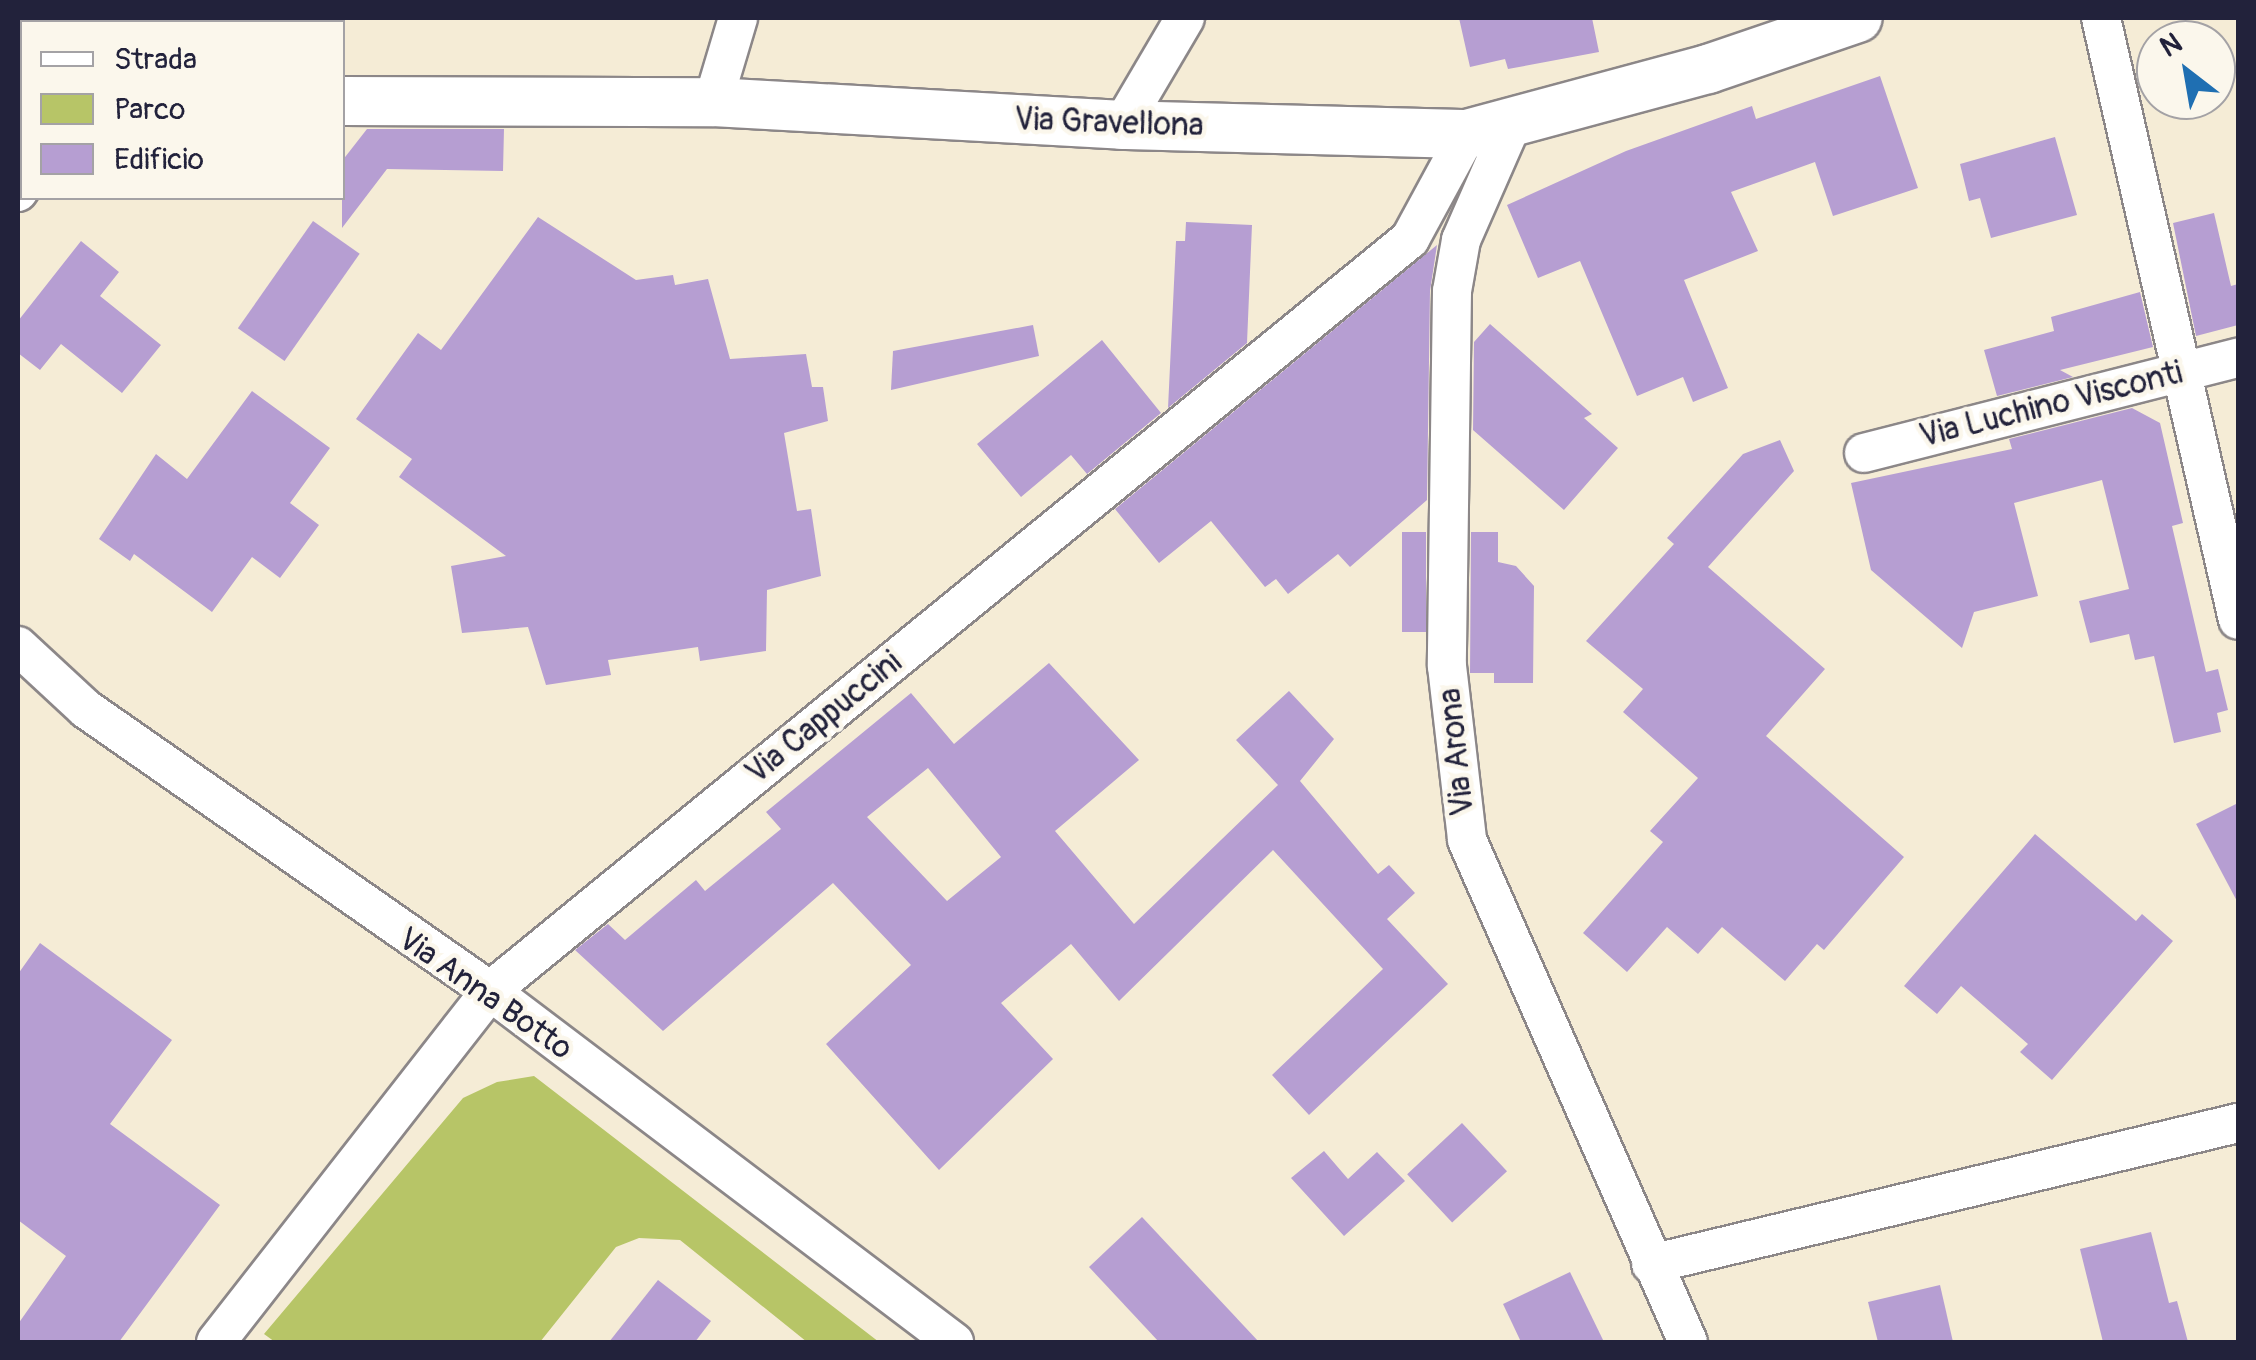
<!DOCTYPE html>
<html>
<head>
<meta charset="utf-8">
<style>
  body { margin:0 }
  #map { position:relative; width:2256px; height:1360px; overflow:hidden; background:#f5ecd6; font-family:Pangolin,sans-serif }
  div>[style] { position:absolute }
  .green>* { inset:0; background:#b7c567 }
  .building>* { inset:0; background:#b69ed2; transform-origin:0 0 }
  .roads { filter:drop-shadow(2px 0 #8c8788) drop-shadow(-2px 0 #8c8788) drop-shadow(0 2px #8c8788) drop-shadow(0 -2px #8c8788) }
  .minor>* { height:38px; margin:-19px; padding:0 19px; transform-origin:19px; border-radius:19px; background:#fff }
  .tertiary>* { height:48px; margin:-24px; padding:0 24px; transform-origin:24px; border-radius:24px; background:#fff }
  span { translate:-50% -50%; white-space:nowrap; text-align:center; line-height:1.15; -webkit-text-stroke:9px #fbf7ec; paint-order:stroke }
  .street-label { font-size:32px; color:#22223b }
  .frame { position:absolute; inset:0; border:20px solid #22223b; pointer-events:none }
  .legend { position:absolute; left:20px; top:20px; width:325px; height:180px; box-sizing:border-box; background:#fbf7ec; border:2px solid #a4a2a5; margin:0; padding:12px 18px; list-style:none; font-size:30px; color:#22223b }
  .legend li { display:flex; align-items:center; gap:20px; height:50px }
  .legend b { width:50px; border:2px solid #a4a2a5 }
  .north { position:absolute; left:2136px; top:20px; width:100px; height:100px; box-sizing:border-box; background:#fbf7ec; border:2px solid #a4a2a5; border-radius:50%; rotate:329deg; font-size:28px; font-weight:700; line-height:40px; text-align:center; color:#22223b }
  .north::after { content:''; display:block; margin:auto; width:35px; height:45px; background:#1f6fb2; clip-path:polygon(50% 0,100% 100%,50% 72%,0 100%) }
</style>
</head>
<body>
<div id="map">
  <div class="green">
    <div style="clip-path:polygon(534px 1076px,879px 1342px,807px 1342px,680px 1240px,639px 1238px,616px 1247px,540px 1342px,275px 1342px,264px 1334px,463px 1098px,497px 1082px)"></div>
  </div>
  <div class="building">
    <div style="clip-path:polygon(1459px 18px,1592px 18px,1599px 52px,1508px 69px,1505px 59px,1470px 67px)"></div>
    <div style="clip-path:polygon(1880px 76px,1918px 188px,1833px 216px,1815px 162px,1731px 192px,1758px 251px,1684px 280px,1728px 388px,1693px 402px,1683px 377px,1637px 396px,1580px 261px,1538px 278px,1507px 205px,1626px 151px,1752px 106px,1756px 119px)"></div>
    <div style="clip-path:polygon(367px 129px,504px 129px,503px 171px,387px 169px,342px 228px,342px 161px)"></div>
    <div style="clip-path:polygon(2055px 137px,2077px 215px,1991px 238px,1980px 198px,1969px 201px,1960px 164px)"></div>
    <div style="clip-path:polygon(2214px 213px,2231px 286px,2238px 284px,2238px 325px,2196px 336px,2173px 223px)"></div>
    <div style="clip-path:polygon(538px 217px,636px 280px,673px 275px,675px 285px,708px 279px,730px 359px,806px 354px,812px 387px,823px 387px,828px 421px,784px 433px,797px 511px,811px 509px,821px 576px,767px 590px,766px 651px,700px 661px,698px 647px,608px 660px,611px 675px,546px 685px,528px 627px,462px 633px,451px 566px,506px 556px,399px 477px,412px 459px,356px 419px,418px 333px,441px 350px)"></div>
    <div style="left:313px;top:221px;width:57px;height:131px;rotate:35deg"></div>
    <div style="clip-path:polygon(1186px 222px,1252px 225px,1247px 343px,1168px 408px,1176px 241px,1185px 241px)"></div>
    <div style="clip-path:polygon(81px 241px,119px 272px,100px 296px,161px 345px,122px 393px,61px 344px,40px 370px,18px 353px,18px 321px)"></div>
    <div style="clip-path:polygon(1437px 245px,1430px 291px,1427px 500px,1350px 567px,1338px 554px,1288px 594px,1276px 579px,1265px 587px,1211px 521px,1159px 563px,1115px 509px)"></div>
    <div style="clip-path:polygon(2140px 292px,2153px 347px,2060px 370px,2073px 377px,1997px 396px,1984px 350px,2054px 331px,2051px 317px)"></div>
    <div style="clip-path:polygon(1490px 324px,1592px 414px,1584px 418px,1618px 448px,1564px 510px,1473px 430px,1474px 342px)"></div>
    <div style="clip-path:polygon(1033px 325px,1039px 356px,891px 390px,893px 351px)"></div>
    <div style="clip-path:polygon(1102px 340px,1161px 413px,1087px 474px,1071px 455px,1021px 497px,977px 444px)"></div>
    <div style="clip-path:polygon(252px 391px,330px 448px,290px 503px,319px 525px,280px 578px,252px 557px,212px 612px,134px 554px,130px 561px,99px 539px,156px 454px,187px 479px)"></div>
    <div style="clip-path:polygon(2132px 408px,2160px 423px,2183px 523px,2172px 526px,2206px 672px,2218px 669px,2228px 710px,2217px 713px,2221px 732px,2174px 743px,2154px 656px,2135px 660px,2129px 634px,2090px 643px,2079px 601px,2129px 589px,2102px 480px,2014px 503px,2038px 596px,1974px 612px,1962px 648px,1871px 570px,1851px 483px,2012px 449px,2009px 439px)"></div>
    <div style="clip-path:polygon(1780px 440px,1794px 471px,1708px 567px,1825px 669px,1766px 736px,1904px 857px,1824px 950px,1817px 944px,1785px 981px,1722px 927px,1698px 954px,1667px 927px,1627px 972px,1583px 933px,1663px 842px,1650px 831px,1698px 778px,1623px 712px,1643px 689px,1586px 641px,1674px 544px,1667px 538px,1743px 454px)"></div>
    <div style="left:1402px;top:532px;width:24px;height:100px"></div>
    <div style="clip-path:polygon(1471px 532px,1498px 532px,1498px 562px,1516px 566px,1534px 586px,1533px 683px,1494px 683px,1494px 673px,1470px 673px)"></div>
    <div style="clip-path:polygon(evenodd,1049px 663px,1139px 760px,1055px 831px,1134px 924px,1278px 785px,1236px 740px,1289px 691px,1334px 739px,1300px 781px,1378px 874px,1389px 865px,1415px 893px,1387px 919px,1448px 984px,1309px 1115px,1272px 1075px,1383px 969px,1273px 850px,1119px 1001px,1071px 944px,1001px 1003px,1053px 1059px,939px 1170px,826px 1044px,911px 965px,833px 883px,663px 1031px,575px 950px,608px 924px,625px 940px,696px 880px,705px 891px,781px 829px,766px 812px,911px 693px,954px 744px,1049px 663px,928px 768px,1001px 857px,947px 901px,867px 817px,928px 768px)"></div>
    <div style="clip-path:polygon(2238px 803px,2238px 903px,2196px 824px)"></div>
    <div style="clip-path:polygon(2035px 834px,2136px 921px,2142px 914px,2173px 941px,2052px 1080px,2020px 1052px,2028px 1044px,1961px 986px,1937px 1014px,1904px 986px)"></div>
    <div style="clip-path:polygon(40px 943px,172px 1040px,110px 1124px,220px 1205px,119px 1342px,18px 1342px,18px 1324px,66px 1256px,18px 1220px,18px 974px)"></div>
    <div style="left:1462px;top:1123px;width:66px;height:75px;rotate:47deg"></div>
    <div style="clip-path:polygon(1324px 1151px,1348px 1179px,1377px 1152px,1405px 1181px,1344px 1236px,1291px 1178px)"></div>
    <div style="clip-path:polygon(1142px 1217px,1259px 1342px,1159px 1342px,1089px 1267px)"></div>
    <div style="clip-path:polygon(2151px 1232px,2169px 1303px,2177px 1301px,2188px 1342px,2103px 1342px,2080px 1249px)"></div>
    <div style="clip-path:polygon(1570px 1272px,1604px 1342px,1521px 1342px,1503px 1304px)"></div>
    <div style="clip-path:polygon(658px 1280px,711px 1321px,695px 1342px,609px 1342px)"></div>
    <div style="clip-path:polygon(1940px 1285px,1953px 1342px,1878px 1342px,1868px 1302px)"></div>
  </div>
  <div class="roads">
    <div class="minor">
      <div style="left:2101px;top:18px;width:617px;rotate:77.18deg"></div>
      <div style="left:713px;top:102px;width:88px;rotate:-73.4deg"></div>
      <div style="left:1122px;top:125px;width:124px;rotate:-59.5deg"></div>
      <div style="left:1511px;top:126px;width:124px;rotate:113.7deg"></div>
      <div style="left:1461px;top:240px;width:52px;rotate:100deg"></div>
      <div style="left:1452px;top:291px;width:375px;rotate:90.8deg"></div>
      <div style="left:1447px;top:666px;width:175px;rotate:83.4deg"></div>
      <div style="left:1467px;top:840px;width:548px;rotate:66.24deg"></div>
      <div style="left:18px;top:192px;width:7px;rotate:-56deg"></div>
      <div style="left:1864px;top:453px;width:386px;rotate:-14.3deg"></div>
      <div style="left:18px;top:646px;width:93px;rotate:42.8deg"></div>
      <div style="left:86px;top:709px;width:493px;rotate:34.9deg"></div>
      <div style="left:490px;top:991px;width:582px;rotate:37.11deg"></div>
      <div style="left:1651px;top:1264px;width:604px;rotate:-13.51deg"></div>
      <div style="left:216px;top:1342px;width:445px;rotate:-52deg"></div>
      <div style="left:490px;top:991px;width:1188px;rotate:-39.26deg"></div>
      <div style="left:1410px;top:239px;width:119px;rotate:-61.5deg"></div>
    </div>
    <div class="tertiary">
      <div style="left:342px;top:101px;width:371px;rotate:0.2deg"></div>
      <div style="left:713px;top:102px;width:410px;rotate:3.2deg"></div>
      <div style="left:1122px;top:125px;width:345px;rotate:1.5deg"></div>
      <div style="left:1467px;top:134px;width:250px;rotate:-15.1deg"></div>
      <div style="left:1708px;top:69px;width:158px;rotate:-18.8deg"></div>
      <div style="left:18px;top:127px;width:4px"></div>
    </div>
  </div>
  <div class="street-label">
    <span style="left:1109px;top:123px;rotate:2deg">Via Gravellona</span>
    <span style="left:2051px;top:405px;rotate:-14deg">Via Luchino Visconti</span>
    <span style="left:824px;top:718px;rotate:-39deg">Via Cappuccini</span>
    <span style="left:1457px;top:752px;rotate:-96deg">Via Arona</span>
    <span style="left:485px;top:994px;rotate:35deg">Via Anna Botto</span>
  </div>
  <div class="frame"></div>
  <ul class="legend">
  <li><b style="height:12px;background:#fff"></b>Strada</li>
  <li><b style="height:28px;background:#b7c567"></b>Parco</li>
  <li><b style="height:28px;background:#b69ed2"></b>Edificio</li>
  </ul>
  <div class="north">N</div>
</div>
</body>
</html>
